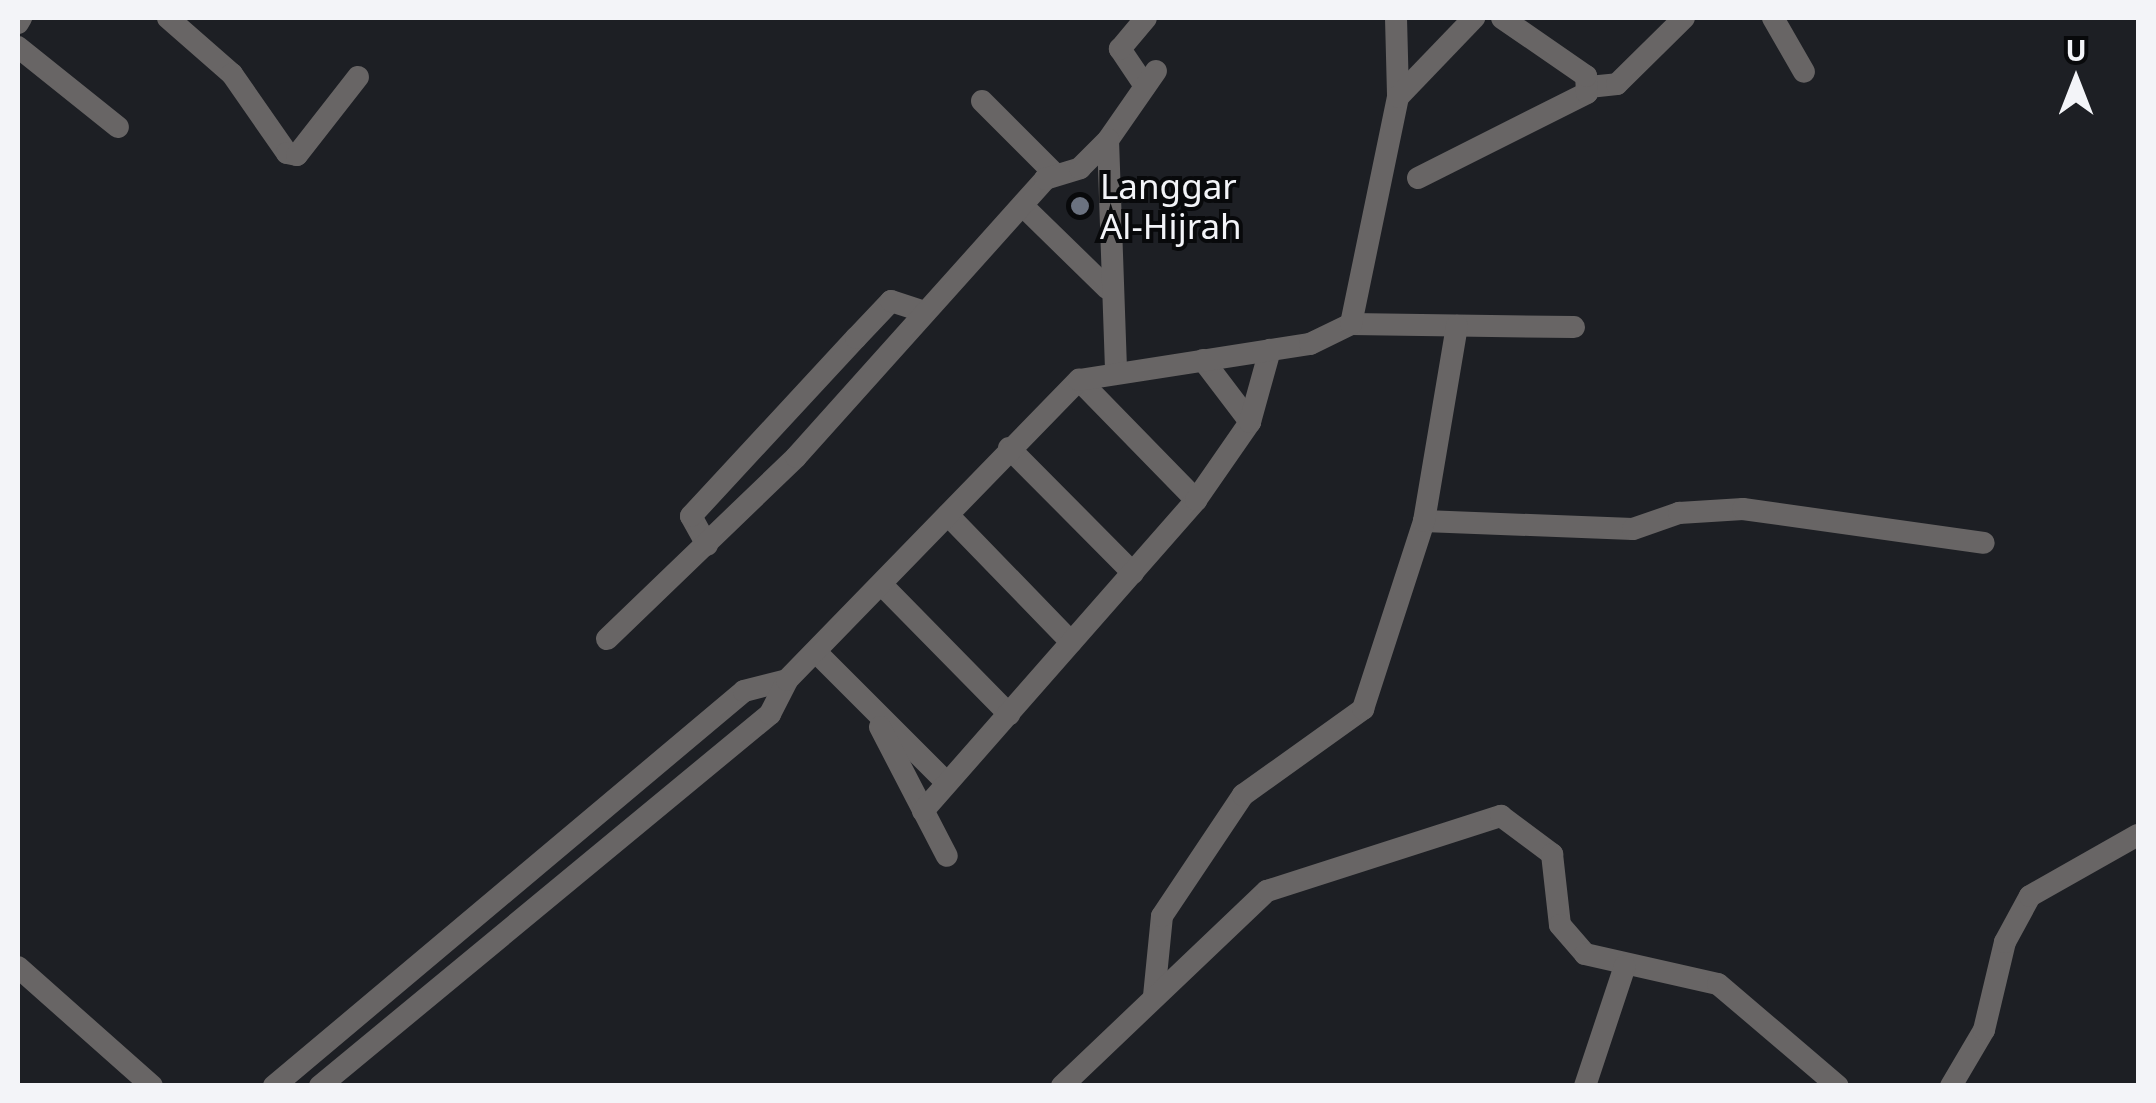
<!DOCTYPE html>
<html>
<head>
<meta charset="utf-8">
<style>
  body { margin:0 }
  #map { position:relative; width:2156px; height:1103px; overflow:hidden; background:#1d1f24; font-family:"Noto Sans",sans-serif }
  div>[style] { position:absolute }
  .minor>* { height:22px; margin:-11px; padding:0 11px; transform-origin:11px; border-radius:11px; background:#686565 }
  .dots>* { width:28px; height:28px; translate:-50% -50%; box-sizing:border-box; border:5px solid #08090b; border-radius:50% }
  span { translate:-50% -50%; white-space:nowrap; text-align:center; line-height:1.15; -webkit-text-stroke:8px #08090b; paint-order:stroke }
  .poi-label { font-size:35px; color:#f3f4f8 }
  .left { translate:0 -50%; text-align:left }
  .frame { position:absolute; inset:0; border:20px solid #f3f4f8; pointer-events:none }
  .north { position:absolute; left:2026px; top:30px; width:100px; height:100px; -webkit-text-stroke:8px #08090b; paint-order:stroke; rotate:0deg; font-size:28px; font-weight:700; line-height:40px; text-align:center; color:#f3f4f8 }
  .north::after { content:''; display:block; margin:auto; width:35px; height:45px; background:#f3f4f8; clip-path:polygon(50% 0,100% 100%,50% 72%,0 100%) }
</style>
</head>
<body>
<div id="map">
  <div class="minor">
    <div style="left:168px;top:18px;width:85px;rotate:41.2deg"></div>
    <div style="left:232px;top:74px;width:96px;rotate:55.2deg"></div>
    <div style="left:287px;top:153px;width:10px;rotate:11deg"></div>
    <div style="left:297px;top:155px;width:99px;rotate:-52deg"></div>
    <div style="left:1396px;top:18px;width:79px;rotate:88.5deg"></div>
    <div style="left:1773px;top:18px;width:62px;rotate:60.1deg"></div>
    <div style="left:18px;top:23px;width:6px;rotate:-59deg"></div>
    <div style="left:18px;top:47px;width:128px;rotate:38.7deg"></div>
    <div style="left:1145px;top:86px;width:45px;rotate:-124deg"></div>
    <div style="left:1120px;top:49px;width:40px;rotate:-50deg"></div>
    <div style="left:1589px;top:87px;width:28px;rotate:-6deg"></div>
    <div style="left:1617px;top:84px;width:94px;rotate:-44.6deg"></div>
    <div style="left:982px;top:101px;width:100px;rotate:45deg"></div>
    <div style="left:1418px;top:178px;width:189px;rotate:-26.7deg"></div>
    <div style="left:1587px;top:93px;width:17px;rotate:-93deg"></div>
    <div style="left:1586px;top:76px;width:102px;rotate:-145.4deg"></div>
    <div style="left:1025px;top:208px;width:115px;rotate:44.3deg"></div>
    <div style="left:1351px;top:324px;width:223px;rotate:0.8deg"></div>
    <div style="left:1203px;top:360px;width:78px;rotate:52.8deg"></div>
    <div style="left:1116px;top:369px;width:229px;rotate:-92deg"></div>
    <div style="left:1108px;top:140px;width:84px;rotate:-55.2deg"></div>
    <div style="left:1079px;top:380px;width:168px;rotate:45.7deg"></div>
    <div style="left:1009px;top:448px;width:176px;rotate:45.2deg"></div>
    <div style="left:948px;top:515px;width:177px;rotate:45.9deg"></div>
    <div style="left:1424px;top:521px;width:209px;rotate:2.2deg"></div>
    <div style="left:1633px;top:529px;width:49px;rotate:-19.2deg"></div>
    <div style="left:1679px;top:513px;width:64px;rotate:-3.6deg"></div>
    <div style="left:1743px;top:509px;width:243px;rotate:8deg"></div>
    <div style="left:707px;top:545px;width:33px;rotate:-119deg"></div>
    <div style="left:691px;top:516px;width:243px;rotate:-47.2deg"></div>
    <div style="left:856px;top:338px;width:51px;rotate:-46.6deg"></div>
    <div style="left:891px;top:301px;width:36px;rotate:18deg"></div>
    <div style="left:883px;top:586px;width:180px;rotate:45.5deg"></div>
    <div style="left:607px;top:639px;width:262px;rotate:-43.9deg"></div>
    <div style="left:796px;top:457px;width:373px;rotate:-48.1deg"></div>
    <div style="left:1045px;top:179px;width:37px;rotate:-17deg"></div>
    <div style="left:1080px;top:168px;width:40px;rotate:-45deg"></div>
    <div style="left:817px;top:653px;width:182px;rotate:45deg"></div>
    <div style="left:880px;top:727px;width:145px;rotate:62.6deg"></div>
    <div style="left:923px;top:811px;width:414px;rotate:-48.7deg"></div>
    <div style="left:1196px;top:500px;width:95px;rotate:-55.3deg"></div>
    <div style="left:1250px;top:422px;width:75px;rotate:-74.5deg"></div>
    <div style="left:18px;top:967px;width:179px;rotate:41.6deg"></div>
    <div style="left:1154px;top:996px;width:80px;rotate:-84.3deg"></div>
    <div style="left:1162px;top:916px;width:146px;rotate:-56.2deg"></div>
    <div style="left:1243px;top:795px;width:148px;rotate:-35.6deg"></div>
    <div style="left:1363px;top:709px;width:198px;rotate:-72deg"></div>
    <div style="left:1424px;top:521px;width:198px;rotate:-80.4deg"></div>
    <div style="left:274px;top:1086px;width:614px;rotate:-40.04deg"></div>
    <div style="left:744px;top:691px;width:44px;rotate:-14.3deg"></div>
    <div style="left:320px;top:1086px;width:584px;rotate:-39.58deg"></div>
    <div style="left:770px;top:714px;width:38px;rotate:-63deg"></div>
    <div style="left:787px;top:680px;width:419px;rotate:-45.8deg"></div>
    <div style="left:1079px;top:380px;width:234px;rotate:-8.9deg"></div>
    <div style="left:1310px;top:344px;width:46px;rotate:-26deg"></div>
    <div style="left:1351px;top:324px;width:232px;rotate:-78.3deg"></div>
    <div style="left:1398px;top:97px;width:110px;rotate:-46.1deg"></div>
    <div style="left:1062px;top:1086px;width:283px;rotate:-43.6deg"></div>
    <div style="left:1267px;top:891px;width:246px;rotate:-17.8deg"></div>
    <div style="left:1501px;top:816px;width:64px;rotate:36.7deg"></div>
    <div style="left:1552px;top:854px;width:71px;rotate:83.6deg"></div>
    <div style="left:1560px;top:925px;width:38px;rotate:49deg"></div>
    <div style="left:1585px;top:954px;width:136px;rotate:12.7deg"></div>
    <div style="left:1718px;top:984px;width:157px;rotate:40.4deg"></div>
    <div style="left:1585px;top:1086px;width:126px;rotate:-71.6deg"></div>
    <div style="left:1951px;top:1086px;width:65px;rotate:-59.5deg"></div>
    <div style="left:1984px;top:1030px;width:90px;rotate:-76.6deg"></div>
    <div style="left:2005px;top:942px;width:52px;rotate:-61.5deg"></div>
    <div style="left:2030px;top:896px;width:124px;rotate:-29.5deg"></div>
  </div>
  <div class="dots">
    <div style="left:1080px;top:206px;background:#6b7280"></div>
  </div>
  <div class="poi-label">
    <span class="left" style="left:1100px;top:206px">Langgar<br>Al-Hijrah</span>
  </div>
  <div class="frame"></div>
  <div class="north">U</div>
</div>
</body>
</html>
